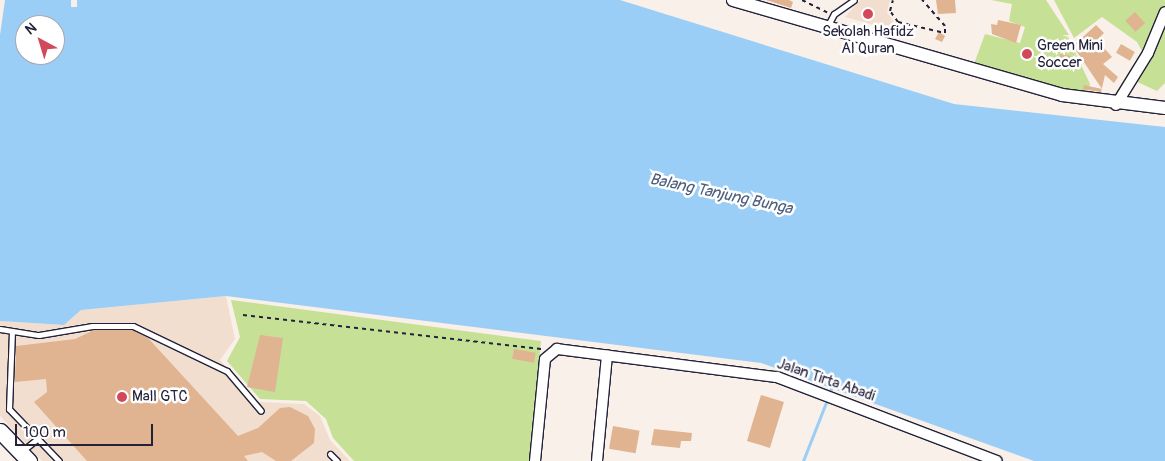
<!DOCTYPE html>
<html>
<head>
<meta charset="utf-8">
<style>
  body { margin:0 }
  #map { position:relative; width:1165px; height:461px; overflow:hidden; background:#f9f0e9; font-family:Pangolin,sans-serif }
  div>[style] { position:absolute }
  .built>* { inset:0; background:#f2decf }
  .green>* { inset:0; background:#c6e096 }
  .water>* { inset:0; background:#9acef7 }
  .stream>* { height:2.5px; margin:-1.25px; padding:0 1.25px; transform-origin:1.25px; border-radius:1.25px; background:#9acef7 }
  .building>* { inset:0; background:#e0b391; transform-origin:0 0 }
  .path>* { height:2px; margin-top:-1px; transform-origin:0; background:repeating-linear-gradient(90deg,#22223b 0 4px,transparent 0 8px) }
  .roads { filter:drop-shadow(1px 0 #22223b) drop-shadow(-1px 0 #22223b) drop-shadow(0 1px #22223b) drop-shadow(0 -1px #22223b) }
  .service>* { height:5px; margin:-2.5px; padding:0 2.5px; transform-origin:2.5px; border-radius:2.5px; background:#fff }
  .minor>* { height:10px; margin:-5px; padding:0 5px; transform-origin:5px; border-radius:5px; background:#fff }
  .tertiary>* { height:12px; margin:-6px; padding:0 6px; transform-origin:6px; border-radius:6px; background:#fff }
  .secondary>* { height:15px; margin:-7.5px; padding:0 7.5px; transform-origin:7.5px; border-radius:7.5px; background:#fff }
  .dots>* { width:14px; height:14px; translate:-50% -50%; box-sizing:border-box; border:2px solid #fff; border-radius:50% }
  span { translate:-50% -50%; white-space:nowrap; text-align:center; line-height:1.15; -webkit-text-stroke:5px #fff; paint-order:stroke }
  .poi-label { font-size:15px; color:#22223b }
  .left { translate:0 -50%; text-align:left }
  .street-label { font-size:15px; color:#22223b }
  .water-label { font-size:16px; color:#4c5e7d; font-style:italic }
  .north { position:absolute; left:15px; top:15px; width:50px; height:50px; box-sizing:border-box; background:#fff; border:1px solid #a7a7b1; border-radius:50%; rotate:321deg; font-size:14px; font-weight:700; line-height:20px; text-align:center; color:#22223b }
  .north::after { content:''; display:block; margin:auto; width:18px; height:22px; background:#d1495b; clip-path:polygon(50% 0,100% 100%,50% 72%,0 100%) }
  .scale { position:absolute; left:15px; top:424px; width:138px; height:22px; box-sizing:border-box; border:2px solid #22223b; border-top:0; padding-left:6px; font-size:15px; line-height:18px; white-space:nowrap; color:#22223b; -webkit-text-stroke:4px #fff; paint-order:stroke }
</style>
</head>
<body>
<div id="map">
  <div class="built">
    <div style="clip-path:polygon(860px 0,890px 0,887px 12px,893px 21px,891px 30px,845px 17px)"></div>
    <div style="clip-path:polygon(226px 296px,235px 339px,220px 360px,258px 402px,304px 404px,320px 416px,330px 440px,350px 461px,42px 461px,0 416px,0 321px,64px 325px,81px 310px)"></div>
  </div>
  <div class="green">
    <div style="clip-path:polygon(991px 0,1046px 0,1069px 35px,1062px 35px,1068px 37px,1090px 84px,1087px 95px,974px 64px,985px 34px,1020px 43px,1025px 27px,1009px 21px,1012px 4px)"></div>
    <div style="clip-path:polygon(1054px 0,1165px 0,1165px 83px,1157px 91px,1133px 80px,1108px 105px,1142px 51px,1137px 42px,1102px 17px,1074px 38px)"></div>
    <div style="clip-path:polygon(231px 300px,541px 341px,529px 461px,354px 461px,333px 438px,326px 419px,306px 401px,260px 399px,227px 361px,240px 337px)"></div>
  </div>
  <div class="water">
    <div style="clip-path:polygon(evenodd,5px 0,71px 0,71px 7px,77px 7px,77px 0,620px 0,954px 104px,1165px 127px,1165px 461px,1034px 461px,761px 363px,226px 296px,81px 310px,64px 325px,0 321px,0 35px,5px 0,25px 25px,55px 25px,55px 55px,25px 55px,25px 25px)"></div>
  </div>
  <div class="stream">
    <div style="left:829px;top:394px;width:9px;rotate:-69deg"></div>
    <div style="left:803px;top:461px;width:66px;rotate:-68.5deg"></div>
  </div>
  <div class="building">
    <div style="clip-path:polygon(766px 0,789px 0,793px 2px,791px 8px)"></div>
    <div style="clip-path:polygon(936px 0,955px 0,956px 13px,938px 14px)"></div>
    <div style="left:1135px;top:12px;width:15px;height:13px;rotate:48deg"></div>
    <div style="clip-path:polygon(998px 20px,1021px 25px,1016px 43px,992px 34px,991px 24px,997px 25px)"></div>
    <div style="clip-path:polygon(1096px 25px,1104px 33px,1097px 40px,1112px 57px,1103px 64px,1118px 77px,1114px 83px,1105px 75px,1101px 92px,1083px 89px,1084px 85px,1102px 89px,1073px 46px)"></div>
    <div style="clip-path:polygon(939px 32px,945px 36px,942px 42px,935px 39px)"></div>
    <div style="left:1121px;top:44px;width:16px;height:10px;rotate:30deg"></div>
    <div style="left:1060px;top:54px;width:11px;height:9px;rotate:10deg"></div>
    <div style="clip-path:polygon(94px 330px,132px 330px,148px 338px,238px 436px,258px 428px,280px 408px,290px 407px,308px 416px,315px 429px,314px 443px,291px 461px,276px 461px,262px 452px,244px 456px,248px 461px,87px 461px,34px 402px,47px 392px,46px 379px,15px 382px,16px 346px,75px 339px)"></div>
    <div style="clip-path:polygon(260px 335px,283px 338px,275px 392px,247px 387px)"></div>
    <div style="left:514px;top:349px;width:22px;height:10px;rotate:10deg"></div>
    <div style="left:761px;top:395px;width:24px;height:48px;rotate:17deg"></div>
    <div style="left:613px;top:426px;width:27px;height:23px;rotate:10deg"></div>
    <div style="clip-path:polygon(654px 429px,692px 433px,691px 441px,681px 441px,680px 448px,651px 445px)"></div>
  </div>
  <div class="path">
    <div style="left:802px;top:0;width:28px;rotate:26deg"></div>
    <div style="left:898px;top:22px;width:48px;rotate:13.2deg"></div>
    <div style="left:945px;top:33px;width:7px;rotate:-90deg"></div>
    <div style="left:945px;top:26px;width:35px;rotate:-131deg"></div>
    <div style="left:891px;top:35px;width:15px;rotate:-62deg"></div>
    <div style="left:898px;top:22px;width:14px;rotate:-126deg"></div>
    <div style="left:890px;top:11px;width:11px;rotate:-75deg"></div>
    <div style="left:243px;top:315px;width:300px;rotate:6.5deg"></div>
  </div>
  <div class="roads">
    <div class="service">
      <div style="left:827px;top:27px;width:15px;rotate:-62deg"></div>
      <div style="left:834px;top:14px;width:24px;rotate:-35deg"></div>
      <div style="left:0;top:329px;width:39px;rotate:9deg"></div>
      <div style="left:39px;top:335px;width:54px;rotate:-9.6deg"></div>
      <div style="left:92px;top:326px;width:41px"></div>
      <div style="left:133px;top:326px;width:104px;rotate:25.6deg"></div>
      <div style="left:227px;top:371px;width:52px;rotate:49.6deg"></div>
      <div style="left:12px;top:331px;width:78px;rotate:92.2deg"></div>
      <div style="left:9px;top:409px;width:72px;rotate:46.1deg"></div>
      <div style="left:21px;top:452px;width:22px;rotate:-39deg"></div>
      <div style="left:330px;top:454px;width:10px;rotate:45deg"></div>
    </div>
    <div class="minor">
      <div style="left:1116px;top:105px;width:61px;rotate:-58.4deg"></div>
      <div style="left:1148px;top:53px;width:44px;rotate:-67.5deg"></div>
      <div style="left:535px;top:461px;width:102px;rotate:-84.4deg"></div>
      <div style="left:545px;top:359px;width:16px;rotate:-40deg"></div>
      <div style="left:557px;top:349px;width:222px;rotate:7.3deg"></div>
      <div style="left:777px;top:377px;width:235px;rotate:20.9deg"></div>
      <div style="left:597px;top:461px;width:106px;rotate:-84.6deg"></div>
    </div>
    <div class="tertiary">
      <div style="left:733px;top:0;width:342px;rotate:16.1deg"></div>
      <div style="left:1062px;top:95px;width:104px;rotate:7.2deg"></div>
    </div>
    <div class="secondary">
      <div style="left:0;top:431px;width:42px;rotate:46deg"></div>
    </div>
  </div>
  <div class="dots">
    <div style="left:868px;top:14px;background:#d1495b"></div>
    <div style="left:1027px;top:54px;background:#d1495b"></div>
    <div style="left:122px;top:397px;background:#d1495b"></div>
  </div>
  <div class="poi-label">
    <span style="left:868px;top:40px">Sekolah Hafidz<br>Al Quran</span>
    <span class="left" style="left:1037px;top:54px">Green Mini<br>Soccer</span>
    <span class="left" style="left:132px;top:397px">Mall GTC</span>
  </div>
  <div class="street-label">
    <span style="left:826px;top:380px;rotate:19deg">Jalan Tirta Abadi</span>
  </div>
  <div class="water-label">
    <span style="left:721px;top:194px;rotate:12deg">Balang Tanjung Bunga</span>
  </div>
  <div class="north">N</div>
  <div class="scale">100 m</div>
</div>
</body>
</html>
